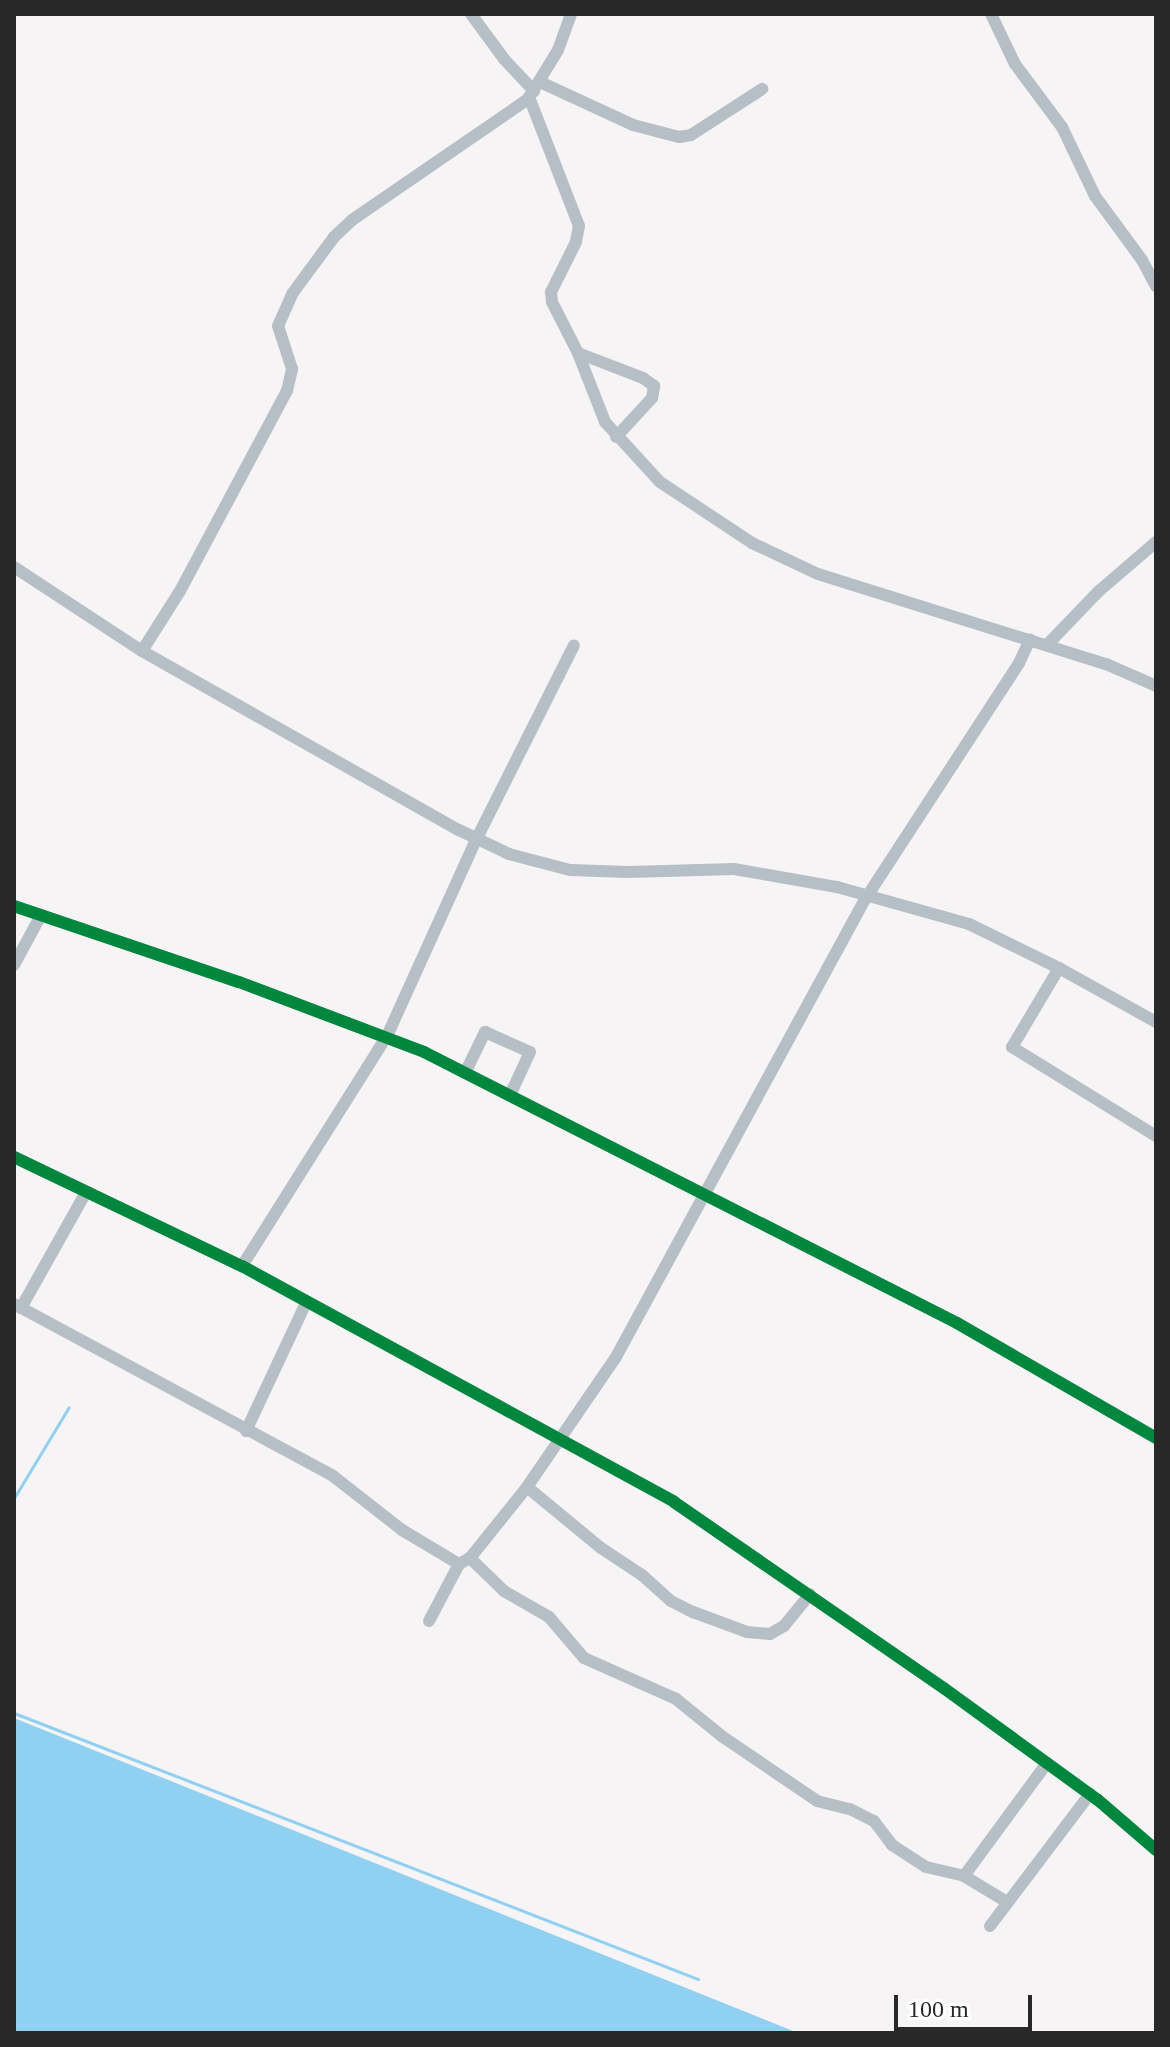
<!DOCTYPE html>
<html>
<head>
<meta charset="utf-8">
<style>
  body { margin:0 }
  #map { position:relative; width:1170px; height:2047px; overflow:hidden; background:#f6f4f5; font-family:"Times New Roman",serif }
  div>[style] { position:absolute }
  .water>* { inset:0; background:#90d0f0 }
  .stream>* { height:3px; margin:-1.5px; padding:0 1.5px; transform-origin:1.5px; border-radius:1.5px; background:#90d0f0 }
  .minor>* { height:12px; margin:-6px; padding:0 6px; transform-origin:6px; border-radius:6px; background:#b5bfc5 }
  .cycleway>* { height:12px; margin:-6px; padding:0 6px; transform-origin:6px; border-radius:6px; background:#00873e }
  span { translate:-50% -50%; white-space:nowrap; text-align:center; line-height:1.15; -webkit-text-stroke:6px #fff; paint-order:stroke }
  .frame { position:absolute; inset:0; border:16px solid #292828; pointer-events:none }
  .scale { position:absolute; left:894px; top:1995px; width:138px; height:36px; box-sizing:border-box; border:4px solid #292828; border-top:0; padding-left:10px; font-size:24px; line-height:28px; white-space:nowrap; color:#292828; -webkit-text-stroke:6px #fff; paint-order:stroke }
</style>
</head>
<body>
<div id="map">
  <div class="water">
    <div style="clip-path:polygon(14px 1718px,798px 2033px,14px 2033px)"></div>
  </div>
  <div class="stream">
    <div style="left:14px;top:1498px;width:106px;rotate:-58.9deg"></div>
    <div style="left:14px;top:1713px;width:734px;rotate:21.25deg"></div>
  </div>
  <div class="minor">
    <div style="left:471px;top:14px;width:56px;rotate:53.7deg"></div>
    <div style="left:504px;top:59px;width:44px;rotate:46.8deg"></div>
    <div style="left:991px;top:14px;width:55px;rotate:64.4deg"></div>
    <div style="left:1015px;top:64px;width:79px;rotate:53.3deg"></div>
    <div style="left:1062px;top:127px;width:76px;rotate:64.4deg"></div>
    <div style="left:1095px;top:196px;width:79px;rotate:53.7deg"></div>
    <div style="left:1142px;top:260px;width:30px;rotate:62deg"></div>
    <div style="left:540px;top:82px;width:102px;rotate:24.8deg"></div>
    <div style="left:633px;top:125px;width:48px;rotate:14.6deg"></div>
    <div style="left:679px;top:137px;width:12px;rotate:-9deg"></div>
    <div style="left:691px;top:135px;width:85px;rotate:-32.9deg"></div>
    <div style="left:529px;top:97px;width:138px;rotate:68.8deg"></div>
    <div style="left:579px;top:226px;width:16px;rotate:101deg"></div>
    <div style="left:576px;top:242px;width:56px;rotate:116.6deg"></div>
    <div style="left:551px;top:292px;width:10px;rotate:84deg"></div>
    <div style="left:552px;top:302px;width:57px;rotate:63deg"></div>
    <div style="left:578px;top:353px;width:74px;rotate:68.6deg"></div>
    <div style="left:605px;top:422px;width:81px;rotate:47.5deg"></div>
    <div style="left:660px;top:482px;width:110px;rotate:33.5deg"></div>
    <div style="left:752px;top:543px;width:73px;rotate:25.2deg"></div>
    <div style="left:818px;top:574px;width:302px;rotate:17.4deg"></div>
    <div style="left:1106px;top:664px;width:55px;rotate:23.7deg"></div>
    <div style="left:578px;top:353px;width:70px;rotate:21deg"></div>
    <div style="left:643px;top:378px;width:14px;rotate:36deg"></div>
    <div style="left:654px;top:386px;width:12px;rotate:99deg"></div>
    <div style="left:652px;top:398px;width:53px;rotate:132.7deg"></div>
    <div style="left:14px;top:567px;width:153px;rotate:33.3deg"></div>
    <div style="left:142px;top:651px;width:71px;rotate:-57.7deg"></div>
    <div style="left:180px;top:591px;width:227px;rotate:-61.9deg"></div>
    <div style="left:287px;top:391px;width:23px;rotate:-77deg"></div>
    <div style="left:292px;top:369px;width:45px;rotate:-108deg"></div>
    <div style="left:278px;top:326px;width:35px;rotate:-66deg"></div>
    <div style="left:292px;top:294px;width:71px;rotate:-53.6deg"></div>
    <div style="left:334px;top:237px;width:25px;rotate:-43deg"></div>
    <div style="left:352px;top:220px;width:214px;rotate:-34.5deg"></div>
    <div style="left:528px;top:99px;width:57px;rotate:-58.5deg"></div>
    <div style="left:558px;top:50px;width:38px;rotate:-70deg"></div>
    <div style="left:1047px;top:645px;width:75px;rotate:-46.1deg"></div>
    <div style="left:1099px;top:591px;width:75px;rotate:-40.7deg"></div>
    <div style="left:142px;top:651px;width:364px;rotate:29.5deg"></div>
    <div style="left:459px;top:830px;width:55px;rotate:25.6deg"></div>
    <div style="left:509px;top:854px;width:63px;rotate:14.7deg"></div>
    <div style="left:570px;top:870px;width:59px;rotate:1.9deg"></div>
    <div style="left:629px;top:872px;width:105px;rotate:-1.6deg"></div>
    <div style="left:734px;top:869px;width:105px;rotate:9.9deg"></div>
    <div style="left:837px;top:887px;width:137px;rotate:15.7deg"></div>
    <div style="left:969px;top:924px;width:100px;rotate:26.1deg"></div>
    <div style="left:1059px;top:968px;width:111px;rotate:29.1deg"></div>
    <div style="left:14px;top:906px;width:237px;rotate:18.7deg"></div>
    <div style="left:239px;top:982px;width:198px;rotate:20.7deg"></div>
    <div style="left:424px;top:1052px;width:598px;rotate:26.95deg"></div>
    <div style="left:957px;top:1323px;width:230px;rotate:30deg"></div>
    <div style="left:14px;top:965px;width:57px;rotate:-61.6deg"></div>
    <div style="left:1059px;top:968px;width:92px;rotate:120.7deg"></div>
    <div style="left:1012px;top:1047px;width:169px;rotate:31.7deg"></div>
    <div style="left:465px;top:1073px;width:46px;rotate:-64deg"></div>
    <div style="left:485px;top:1032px;width:49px;rotate:24deg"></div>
    <div style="left:530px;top:1052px;width:47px;rotate:114.9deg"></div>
    <div style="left:14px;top:1157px;width:253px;rotate:25.6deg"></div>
    <div style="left:242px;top:1266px;width:492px;rotate:28.6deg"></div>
    <div style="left:674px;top:1502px;width:329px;rotate:34.6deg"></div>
    <div style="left:945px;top:1689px;width:189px;rotate:36deg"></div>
    <div style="left:1098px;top:1800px;width:77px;rotate:40.8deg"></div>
    <div style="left:242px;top:1266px;width:272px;rotate:-57.8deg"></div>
    <div style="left:387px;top:1036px;width:213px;rotate:-65.6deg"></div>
    <div style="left:475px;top:842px;width:220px;rotate:-63.3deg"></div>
    <div style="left:14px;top:1304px;width:362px;rotate:28.3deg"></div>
    <div style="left:333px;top:1476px;width:88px;rotate:38deg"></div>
    <div style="left:402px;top:1530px;width:66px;rotate:30.8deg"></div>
    <div style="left:21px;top:1308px;width:133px;rotate:-60.7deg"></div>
    <div style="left:246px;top:1431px;width:141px;rotate:-64.9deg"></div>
    <div style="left:527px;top:1487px;width:96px;rotate:39.5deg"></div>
    <div style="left:601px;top:1548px;width:49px;rotate:33.4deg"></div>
    <div style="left:642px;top:1575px;width:39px;rotate:42deg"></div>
    <div style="left:671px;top:1601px;width:25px;rotate:27deg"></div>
    <div style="left:693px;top:1612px;width:58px;rotate:20.3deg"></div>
    <div style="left:747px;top:1632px;width:23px;rotate:5deg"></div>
    <div style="left:770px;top:1634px;width:16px;rotate:-30deg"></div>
    <div style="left:784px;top:1626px;width:41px;rotate:-50.9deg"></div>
    <div style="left:470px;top:1558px;width:47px;rotate:44.1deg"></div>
    <div style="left:504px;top:1591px;width:52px;rotate:30deg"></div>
    <div style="left:549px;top:1617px;width:54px;rotate:49.5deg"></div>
    <div style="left:584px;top:1658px;width:101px;rotate:24deg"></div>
    <div style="left:676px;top:1699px;width:60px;rotate:39deg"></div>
    <div style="left:723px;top:1737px;width:114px;rotate:34.2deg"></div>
    <div style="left:817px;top:1801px;width:34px;rotate:14deg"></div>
    <div style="left:850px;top:1809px;width:27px;rotate:27deg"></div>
    <div style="left:874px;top:1821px;width:30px;rotate:53deg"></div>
    <div style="left:892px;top:1845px;width:40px;rotate:32.9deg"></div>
    <div style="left:926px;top:1867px;width:39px;rotate:13deg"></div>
    <div style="left:964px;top:1876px;width:140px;rotate:-53.7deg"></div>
    <div style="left:429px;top:1621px;width:64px;rotate:-62.2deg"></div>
    <div style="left:459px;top:1564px;width:13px;rotate:-29deg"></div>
    <div style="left:470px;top:1558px;width:91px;rotate:-51.2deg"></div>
    <div style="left:527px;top:1487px;width:158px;rotate:-55.6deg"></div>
    <div style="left:616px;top:1357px;width:519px;rotate:-61.46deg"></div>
    <div style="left:864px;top:901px;width:284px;rotate:-56.9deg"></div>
    <div style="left:1019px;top:663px;width:26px;rotate:-65deg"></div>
    <div style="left:964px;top:1876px;width:50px;rotate:31.2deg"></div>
    <div style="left:990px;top:1926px;width:166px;rotate:-52.9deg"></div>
  </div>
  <div class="cycleway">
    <div style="left:14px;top:906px;width:237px;rotate:18.7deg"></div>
    <div style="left:239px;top:982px;width:198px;rotate:20.7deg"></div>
    <div style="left:424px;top:1052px;width:598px;rotate:26.95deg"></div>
    <div style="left:957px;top:1323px;width:230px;rotate:30deg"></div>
    <div style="left:14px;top:1157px;width:253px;rotate:25.6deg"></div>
    <div style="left:242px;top:1266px;width:492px;rotate:28.6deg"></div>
    <div style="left:674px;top:1502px;width:329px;rotate:34.6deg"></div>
    <div style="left:945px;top:1689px;width:189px;rotate:36deg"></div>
    <div style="left:1098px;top:1800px;width:77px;rotate:40.8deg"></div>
  </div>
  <div class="frame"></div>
  <div class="scale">100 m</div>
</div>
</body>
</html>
